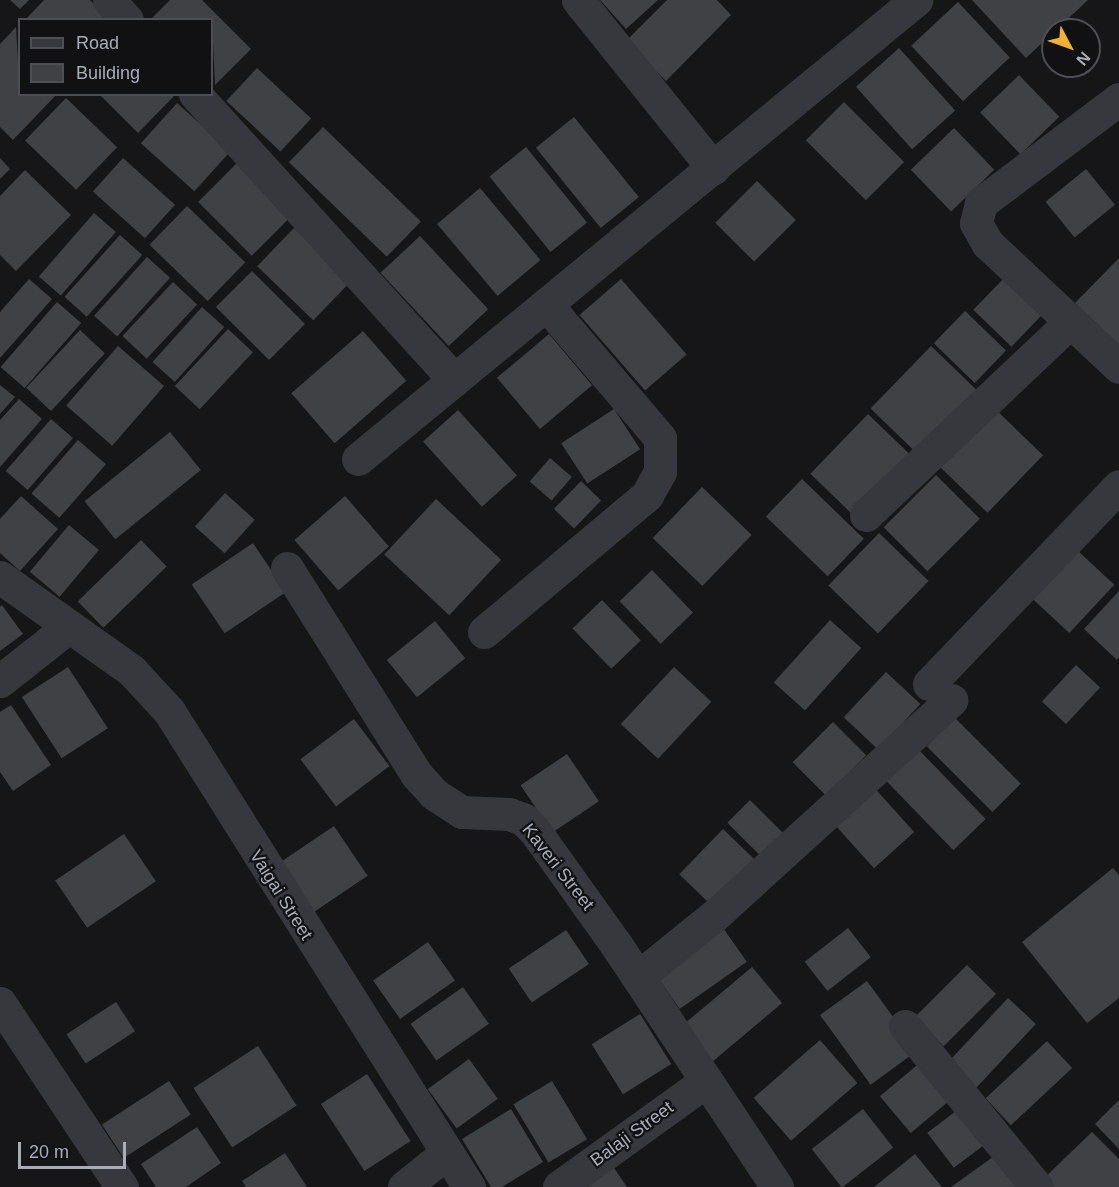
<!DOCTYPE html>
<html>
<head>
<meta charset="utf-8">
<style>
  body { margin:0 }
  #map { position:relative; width:1119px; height:1187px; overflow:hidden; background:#161618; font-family:Helvetica,sans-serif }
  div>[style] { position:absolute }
  .building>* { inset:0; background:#404145; transform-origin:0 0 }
  .minor>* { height:33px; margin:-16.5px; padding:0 16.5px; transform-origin:16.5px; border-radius:16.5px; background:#37383d }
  span { translate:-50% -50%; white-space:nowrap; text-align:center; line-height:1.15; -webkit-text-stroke:4.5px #111113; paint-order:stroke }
  .street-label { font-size:18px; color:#a8adb8 }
  .legend { position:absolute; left:18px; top:18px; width:195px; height:78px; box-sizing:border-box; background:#111113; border:2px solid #4d4f55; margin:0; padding:8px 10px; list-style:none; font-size:18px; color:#a8adb8 }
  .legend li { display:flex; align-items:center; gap:12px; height:30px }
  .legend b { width:30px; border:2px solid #4d4f55 }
  .north { position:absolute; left:1041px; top:18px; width:60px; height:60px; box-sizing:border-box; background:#111113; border:2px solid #4d4f55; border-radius:50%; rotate:131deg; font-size:16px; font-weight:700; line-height:24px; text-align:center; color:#a8adb8 }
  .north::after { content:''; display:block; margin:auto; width:21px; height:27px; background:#f2b134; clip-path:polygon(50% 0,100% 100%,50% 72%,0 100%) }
  .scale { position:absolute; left:18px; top:1142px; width:108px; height:27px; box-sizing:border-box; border:3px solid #a8adb8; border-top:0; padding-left:8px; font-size:18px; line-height:21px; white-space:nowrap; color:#a8adb8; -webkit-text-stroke:4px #111113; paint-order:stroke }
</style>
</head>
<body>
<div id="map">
  <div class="building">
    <div style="clip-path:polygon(10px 0,29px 0,20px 9px)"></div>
    <div style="clip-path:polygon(44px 0,90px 0,110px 20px,25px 20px)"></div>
    <div style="clip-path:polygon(170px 0,202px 0,251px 49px,215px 85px,212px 20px,150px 20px)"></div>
    <div style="clip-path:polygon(600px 0,658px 0,626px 29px)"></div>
    <div style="clip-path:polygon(667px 0,717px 0,731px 15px,666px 81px,626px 41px)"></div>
    <div style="clip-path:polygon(972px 0,1088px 0,1026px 58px)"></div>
    <div style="left:958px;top:2px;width:76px;height:64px;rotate:47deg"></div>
    <div style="clip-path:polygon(16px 27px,20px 94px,57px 94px,13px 140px,0 127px,0 44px)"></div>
    <div style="left:899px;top:48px;width:84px;height:58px;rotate:48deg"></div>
    <div style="left:257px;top:68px;width:74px;height:45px;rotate:43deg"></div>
    <div style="left:1019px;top:75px;width:58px;height:54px;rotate:46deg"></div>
    <div style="clip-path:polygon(99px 94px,172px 94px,174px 96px,138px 133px)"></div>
    <div style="left:66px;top:98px;width:71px;height:59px;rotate:44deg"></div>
    <div style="left:844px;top:102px;width:85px;height:54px;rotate:45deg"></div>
    <div style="left:177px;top:103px;width:72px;height:54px;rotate:42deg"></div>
    <div style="left:574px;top:117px;width:103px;height:49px;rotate:51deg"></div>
    <div style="left:323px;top:127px;width:136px;height:49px;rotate:44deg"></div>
    <div style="left:954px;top:128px;width:58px;height:60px;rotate:46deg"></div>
    <div style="left:526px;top:147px;width:97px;height:47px;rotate:51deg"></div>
    <div style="clip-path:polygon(0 158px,10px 169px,0 179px)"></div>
    <div style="left:123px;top:158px;width:70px;height:45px;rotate:42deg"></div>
    <div style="left:237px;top:163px;width:76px;height:55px;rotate:45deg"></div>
    <div style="left:1086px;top:169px;width:46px;height:52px;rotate:51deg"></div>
    <div style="clip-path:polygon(25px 170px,71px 215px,16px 271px,0 255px,0 196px)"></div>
    <div style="left:757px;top:181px;width:55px;height:59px;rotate:45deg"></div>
    <div style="left:480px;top:188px;width:94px;height:56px;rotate:50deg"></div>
    <div style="left:187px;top:206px;width:81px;height:54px;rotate:44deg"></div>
    <div style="left:94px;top:213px;width:29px;height:84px;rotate:41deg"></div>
    <div style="left:294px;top:228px;width:78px;height:53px;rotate:44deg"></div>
    <div style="left:120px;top:235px;width:30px;height:83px;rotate:42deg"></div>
    <div style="left:420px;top:236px;width:100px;height:54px;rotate:47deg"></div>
    <div style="left:147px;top:257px;width:31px;height:79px;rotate:42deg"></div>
    <div style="clip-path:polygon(1119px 258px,1119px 345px,1075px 303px)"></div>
    <div style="left:252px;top:271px;width:75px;height:51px;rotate:45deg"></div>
    <div style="left:1006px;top:276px;width:53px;height:47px;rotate:44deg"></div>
    <div style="clip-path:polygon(29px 279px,52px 299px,0 358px,0 312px)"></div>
    <div style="left:621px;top:279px;width:100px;height:55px;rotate:49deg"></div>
    <div style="left:173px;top:282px;width:33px;height:74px;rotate:43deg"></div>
    <div style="left:57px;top:302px;width:32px;height:86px;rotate:41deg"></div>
    <div style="left:202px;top:307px;width:30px;height:74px;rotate:42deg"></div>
    <div style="left:965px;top:311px;width:57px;height:45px;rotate:44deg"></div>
    <div style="left:228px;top:329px;width:34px;height:78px;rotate:43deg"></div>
    <div style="left:80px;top:330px;width:34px;height:79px;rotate:43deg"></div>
    <div style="left:363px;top:331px;width:66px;height:95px;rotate:49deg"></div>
    <div style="left:549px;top:334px;width:67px;height:68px;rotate:50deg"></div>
    <div style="left:118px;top:346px;width:61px;height:79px;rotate:41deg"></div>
    <div style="left:931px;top:346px;width:63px;height:87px;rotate:44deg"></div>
    <div style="clip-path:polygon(0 385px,15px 397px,0 414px)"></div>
    <div style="clip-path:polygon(19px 399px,42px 419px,0 467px,0 420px)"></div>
    <div style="left:992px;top:406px;width:71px;height:80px;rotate:44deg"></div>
    <div style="left:614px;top:409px;width:48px;height:63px;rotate:57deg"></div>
    <div style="left:458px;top:410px;width:88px;height:47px;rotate:48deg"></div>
    <div style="left:868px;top:414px;width:63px;height:83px;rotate:44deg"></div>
    <div style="left:51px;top:419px;width:29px;height:69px;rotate:41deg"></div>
    <div style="left:170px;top:432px;width:49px;height:110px;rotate:51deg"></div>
    <div style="left:78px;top:440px;width:37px;height:71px;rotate:41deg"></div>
    <div style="left:550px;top:458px;width:29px;height:31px;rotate:41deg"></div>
    <div style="left:936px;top:475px;width:62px;height:74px;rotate:45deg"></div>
    <div style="left:802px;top:479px;width:86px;height:52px;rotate:44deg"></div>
    <div style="left:581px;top:481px;width:28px;height:39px;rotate:44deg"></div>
    <div style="left:702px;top:487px;width:69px;height:71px;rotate:44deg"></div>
    <div style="left:225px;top:493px;width:40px;height:45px;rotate:42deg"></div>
    <div style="clip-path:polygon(21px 496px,58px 529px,20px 571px,0 553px,0 519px)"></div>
    <div style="left:345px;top:496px;width:67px;height:67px;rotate:49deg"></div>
    <div style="left:436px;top:499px;width:89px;height:76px;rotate:43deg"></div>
    <div style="left:69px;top:525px;width:39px;height:61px;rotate:40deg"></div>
    <div style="left:879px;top:533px;width:69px;height:73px;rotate:44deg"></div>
    <div style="left:141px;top:540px;width:37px;height:88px;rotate:46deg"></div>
    <div style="left:253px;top:543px;width:59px;height:74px;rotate:56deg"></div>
    <div style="left:1077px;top:550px;width:51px;height:66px;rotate:43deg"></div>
    <div style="left:652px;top:570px;width:59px;height:45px;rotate:46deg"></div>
    <div style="clip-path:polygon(1119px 591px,1119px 657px,1117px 660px,1084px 629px)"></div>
    <div style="left:602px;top:600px;width:56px;height:41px;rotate:46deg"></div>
    <div style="clip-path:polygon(2px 605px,23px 634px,0 651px,0 607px)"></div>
    <div style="left:830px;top:620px;width:42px;height:84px;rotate:42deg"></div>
    <div style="left:435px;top:621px;width:48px;height:62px;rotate:51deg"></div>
    <div style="left:1076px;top:665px;width:33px;height:50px;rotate:43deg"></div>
    <div style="left:68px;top:667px;width:73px;height:55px;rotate:57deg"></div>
    <div style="left:674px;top:667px;width:51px;height:78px;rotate:43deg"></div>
    <div style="left:886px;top:672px;width:47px;height:62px;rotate:43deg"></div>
    <div style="clip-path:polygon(11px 705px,51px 765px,13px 791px,0 772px,0 712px)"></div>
    <div style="left:955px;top:718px;width:93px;height:40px;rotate:45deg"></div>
    <div style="left:354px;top:719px;width:59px;height:67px;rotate:53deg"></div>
    <div style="left:833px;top:722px;width:47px;height:57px;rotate:45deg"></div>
    <div style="left:919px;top:750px;width:96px;height:45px;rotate:46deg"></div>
    <div style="left:567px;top:754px;width:57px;height:56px;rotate:56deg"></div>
    <div style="left:870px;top:783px;width:66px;height:54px;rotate:48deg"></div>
    <div style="left:750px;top:800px;width:52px;height:32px;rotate:45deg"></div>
    <div style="left:334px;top:826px;width:60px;height:71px;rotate:56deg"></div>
    <div style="left:723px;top:829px;width:49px;height:63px;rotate:44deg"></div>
    <div style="left:124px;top:834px;width:57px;height:83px;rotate:56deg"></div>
    <div style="clip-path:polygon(1113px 868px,1119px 875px,1119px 998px,1087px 1023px,1022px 942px)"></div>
    <div style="left:721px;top:925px;width:45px;height:82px;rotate:55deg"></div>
    <div style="left:848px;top:928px;width:37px;height:55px;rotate:52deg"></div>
    <div style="left:566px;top:930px;width:41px;height:69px;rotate:56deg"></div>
    <div style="left:428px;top:942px;width:47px;height:67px;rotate:55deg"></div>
    <div style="left:967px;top:965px;width:41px;height:74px;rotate:45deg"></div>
    <div style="left:752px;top:967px;width:47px;height:92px;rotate:50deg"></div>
    <div style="left:867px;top:981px;width:86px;height:58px;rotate:54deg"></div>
    <div style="left:463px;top:987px;width:45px;height:64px;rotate:55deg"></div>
    <div style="left:1008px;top:998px;width:38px;height:91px;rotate:43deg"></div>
    <div style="left:116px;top:1002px;width:35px;height:59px;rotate:57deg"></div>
    <div style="left:640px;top:1014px;width:59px;height:57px;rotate:58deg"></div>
    <div style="left:820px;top:1040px;width:57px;height:88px;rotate:49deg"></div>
    <div style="left:1047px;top:1041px;width:37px;height:84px;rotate:47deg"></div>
    <div style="left:258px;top:1046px;width:71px;height:77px;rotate:57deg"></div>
    <div style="left:469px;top:1059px;width:49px;height:51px;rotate:54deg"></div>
    <div style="left:922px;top:1061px;width:48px;height:55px;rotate:50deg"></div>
    <div style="left:367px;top:1074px;width:80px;height:55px;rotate:57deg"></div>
    <div style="left:169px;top:1081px;width:40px;height:80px;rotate:57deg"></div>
    <div style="left:552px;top:1081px;width:68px;height:45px;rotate:59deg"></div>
    <div style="clip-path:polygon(1119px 1100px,1119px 1149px,1095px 1124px)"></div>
    <div style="left:968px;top:1102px;width:44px;height:51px;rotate:53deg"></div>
    <div style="clip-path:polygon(511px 1109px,543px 1162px,502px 1187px,491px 1187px,462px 1139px)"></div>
    <div style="left:863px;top:1109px;width:49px;height:65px;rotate:52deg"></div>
    <div style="clip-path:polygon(197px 1127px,221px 1163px,186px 1187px,156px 1187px,141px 1164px)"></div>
    <div style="clip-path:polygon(1092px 1132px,1119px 1159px,1119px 1187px,1047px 1187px,1041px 1181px)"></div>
    <div style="clip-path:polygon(1000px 1152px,1024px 1187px,951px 1187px)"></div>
    <div style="clip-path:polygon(285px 1153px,307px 1187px,246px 1187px,242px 1181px)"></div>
    <div style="clip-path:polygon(915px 1154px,942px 1187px,874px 1187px)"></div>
    <div style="clip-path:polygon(608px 1159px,627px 1187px,567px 1187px)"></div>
  </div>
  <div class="minor">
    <div style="left:109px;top:0;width:27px;rotate:48deg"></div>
    <div style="left:578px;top:0;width:216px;rotate:51.2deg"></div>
    <div style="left:195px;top:94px;width:386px;rotate:47.8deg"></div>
    <div style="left:1119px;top:99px;width:173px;rotate:143deg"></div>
    <div style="left:981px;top:203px;width:21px;rotate:104deg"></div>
    <div style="left:976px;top:223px;width:23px;rotate:61deg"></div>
    <div style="left:987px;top:243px;width:181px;rotate:43.2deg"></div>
    <div style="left:358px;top:459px;width:723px;rotate:-39.44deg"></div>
    <div style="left:866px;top:515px;width:282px;rotate:-43.4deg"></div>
    <div style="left:287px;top:568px;width:244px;rotate:57.9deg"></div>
    <div style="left:417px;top:775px;width:25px;rotate:48deg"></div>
    <div style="left:434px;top:794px;width:33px;rotate:33deg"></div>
    <div style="left:462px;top:812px;width:47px;rotate:2.4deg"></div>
    <div style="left:509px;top:814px;width:15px;rotate:20deg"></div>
    <div style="left:523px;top:819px;width:17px;rotate:45deg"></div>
    <div style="left:535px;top:831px;width:138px;rotate:54.5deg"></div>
    <div style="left:615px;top:943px;width:293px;rotate:56.4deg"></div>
    <div style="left:0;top:577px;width:161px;rotate:35.4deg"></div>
    <div style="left:131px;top:670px;width:56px;rotate:47.2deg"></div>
    <div style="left:169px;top:711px;width:563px;rotate:57.78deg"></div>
    <div style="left:484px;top:632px;width:213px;rotate:-40deg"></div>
    <div style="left:647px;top:495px;width:26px;rotate:-61deg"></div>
    <div style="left:660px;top:472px;width:34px;rotate:-90deg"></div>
    <div style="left:660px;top:438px;width:175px;rotate:-130.4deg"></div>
    <div style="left:0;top:681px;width:85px;rotate:-38.3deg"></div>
    <div style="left:929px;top:684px;width:274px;rotate:-46.2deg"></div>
    <div style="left:638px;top:977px;width:97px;rotate:-38.8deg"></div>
    <div style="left:714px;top:916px;width:321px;rotate:-42.3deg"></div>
    <div style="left:0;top:1003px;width:221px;rotate:56.5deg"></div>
    <div style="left:905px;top:1026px;width:208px;rotate:50.7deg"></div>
    <div style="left:404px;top:1187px;width:53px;rotate:-38.8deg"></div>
    <div style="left:559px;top:1187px;width:181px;rotate:-35.8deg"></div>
  </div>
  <div class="street-label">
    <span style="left:558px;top:867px;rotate:52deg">Kaveri Street</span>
    <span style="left:281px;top:895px;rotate:58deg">Vaigai Street</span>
    <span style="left:632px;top:1134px;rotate:-36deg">Balaji Street</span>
  </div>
  <ul class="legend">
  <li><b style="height:8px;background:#37383d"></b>Road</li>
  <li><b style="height:16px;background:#404145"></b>Building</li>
  </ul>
  <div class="north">N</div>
  <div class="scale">20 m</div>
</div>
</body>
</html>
